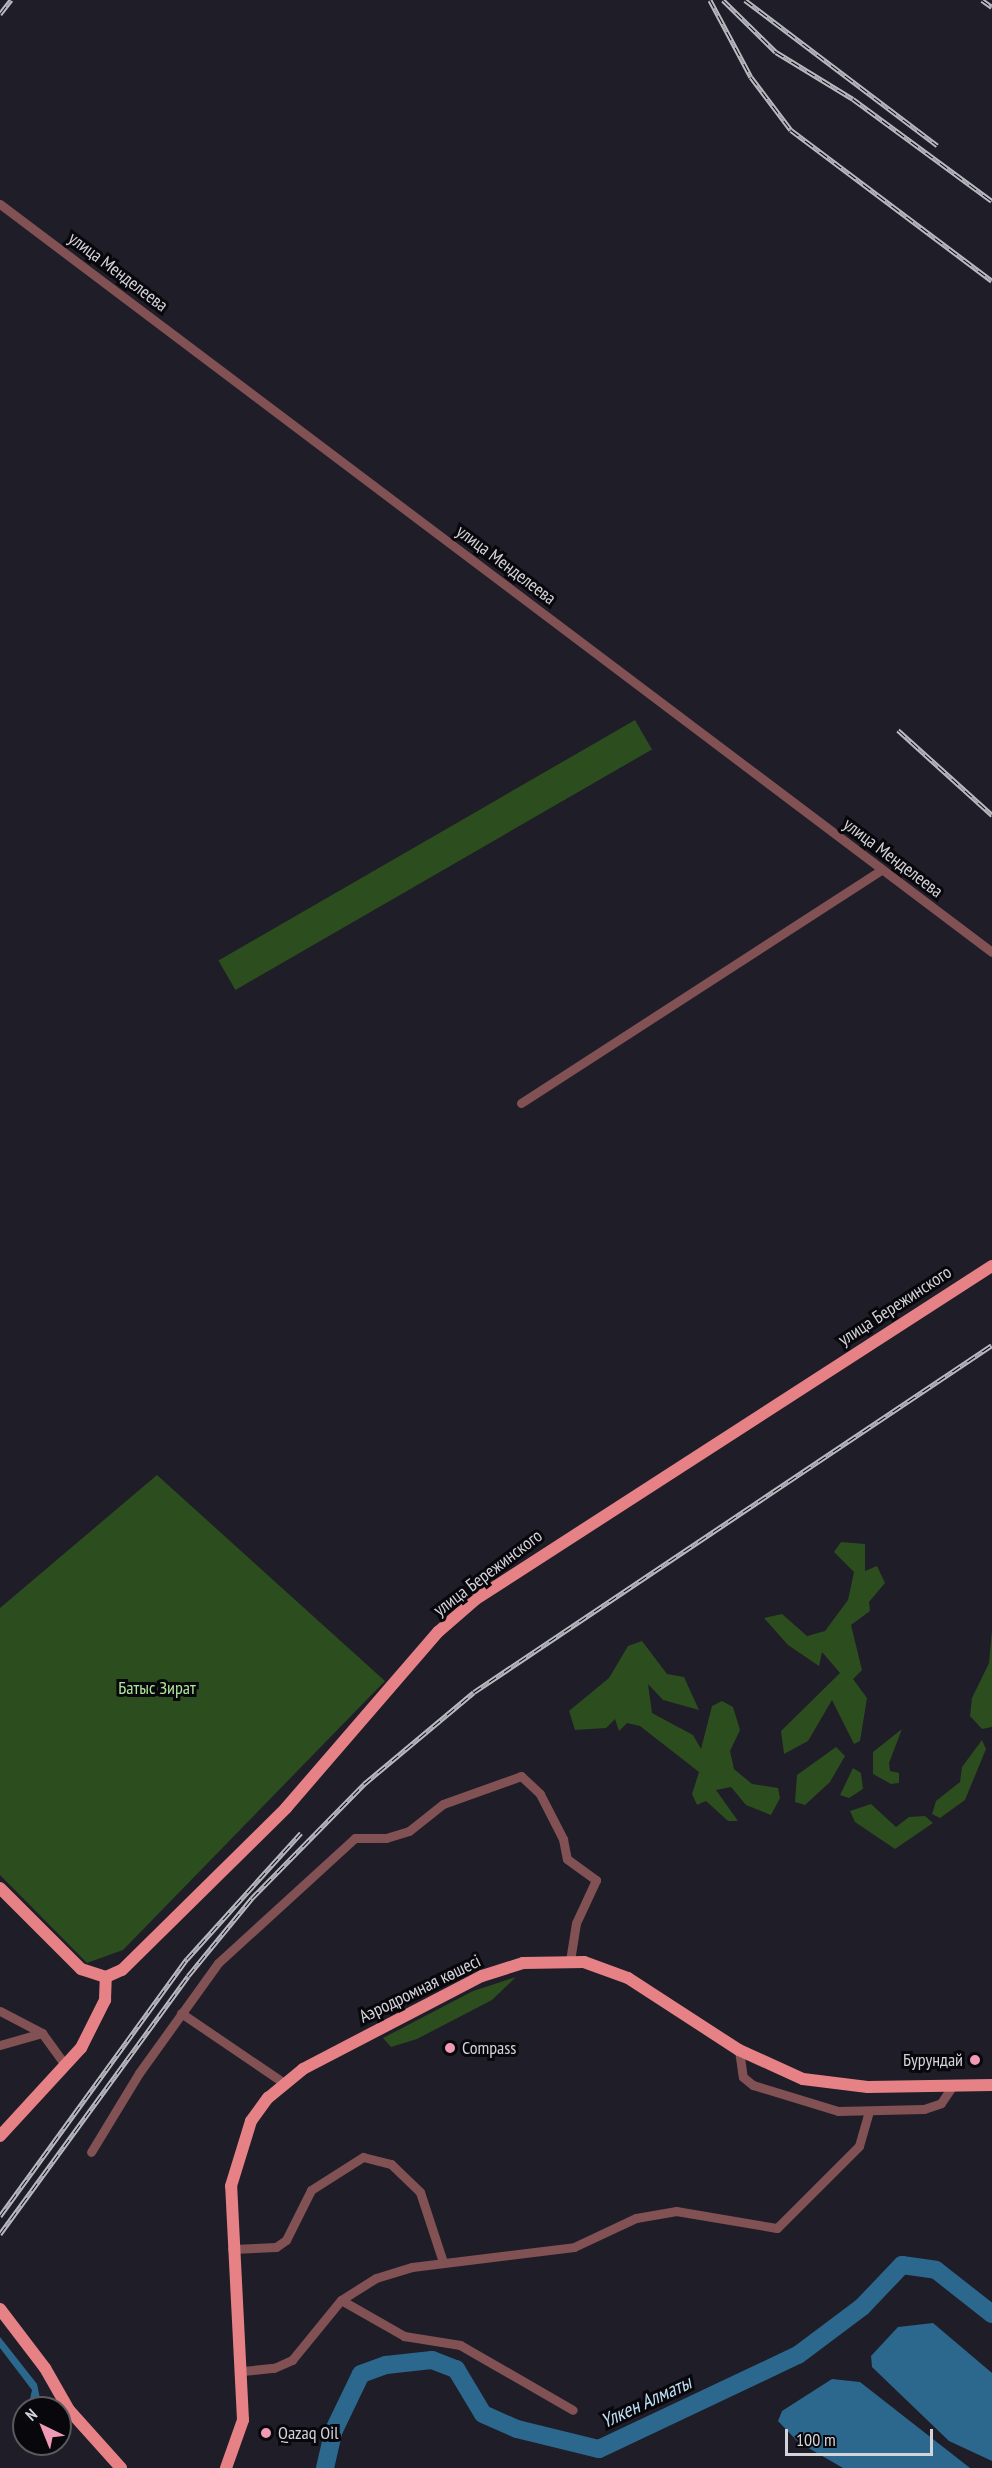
<!DOCTYPE html>
<html>
<head>
<meta charset="utf-8">
<style>
  body { margin:0 }
  #map { position:relative; width:992px; height:2468px; overflow:hidden; background:#1e1d28; font-family:"PT Sans Narrow",sans-serif }
  div>[style] { position:absolute }
  .green>* { inset:0; background:#2c4d1e; transform-origin:0 0 }
  .water>* { inset:0; background:#2c688d }
  .river>* { height:18px; margin:-9px; padding:0 9px; transform-origin:9px; border-radius:9px; background:#2c688d }
  .minor>* { height:9px; margin:-4.5px; padding:0 4.5px; transform-origin:4.5px; border-radius:4.5px; background:#815153 }
  .major>* { height:12px; margin:-6px; padding:0 6px; transform-origin:6px; border-radius:6px; background:#e68186 }
  .rail>* { height:5px; margin-top:-2.5px; transform-origin:0; background:repeating-linear-gradient(90deg,#08080c 0 9px,#b9b9c0 0 18px); box-sizing:border-box; border-block:2px solid #b9b9c0 }
  .dots>* { width:16px; height:16px; translate:-50% -50%; box-sizing:border-box; border:3px solid #08080c; border-radius:50% }
  span { translate:-50% -50%; white-space:nowrap; text-align:center; line-height:1.15; -webkit-text-stroke:6px #08080c; paint-order:stroke }
  .street-label { font-size:18px; color:#d3d3da }
  .park-label { font-size:18px; color:#aee59a }
  .poi-label { font-size:18px; color:#d3d3da }
  .left { translate:0 -50%; text-align:left }
  .right { translate:-100% -50%; text-align:right }
  .water-label { font-size:20px; color:#bedef5; font-style:italic }
  .north { position:absolute; left:12px; top:2396px; width:60px; height:60px; box-sizing:border-box; background:#08080c; border:2px solid #59595e; border-radius:50%; rotate:317deg; font-size:16px; font-weight:700; line-height:24px; text-align:center; color:#d3d3da }
  .north::after { content:''; display:block; margin:auto; width:21px; height:27px; background:#f09ab6; clip-path:polygon(50% 0,100% 100%,50% 72%,0 100%) }
  .scale { position:absolute; left:785px; top:2429px; width:148px; height:27px; box-sizing:border-box; border:3px solid #d3d3da; border-top:0; padding-left:8px; font-size:18px; line-height:21px; white-space:nowrap; color:#d3d3da; -webkit-text-stroke:4px #08080c; paint-order:stroke }
</style>
</head>
<body>
<div id="map">
  <div class="green">
    <div style="left:635px;top:720px;width:34px;height:481px;rotate:60deg"></div>
    <div style="clip-path:polygon(157px 1475px,385px 1681px,123px 1950px,87px 1963px,0 1875px,0 1608px)"></div>
    <div style="clip-path:polygon(841px 1542px,865px 1544px,865px 1571px,877px 1566px,885px 1583px,869px 1602px,870px 1611px,851px 1625px,862px 1670px,853px 1679px,867px 1698px,860px 1741px,854px 1744px,832px 1700px,808px 1741px,784px 1754px,781px 1731px,840px 1673px,822px 1652px,819px 1666px,788px 1645px,764px 1618px,782px 1614px,807px 1636px,825px 1631px,848px 1600px,854px 1572px,834px 1552px)"></div>
    <div style="clip-path:polygon(992px 1630px,992px 1727px,982px 1729px,970px 1716px,972px 1698px,989px 1663px)"></div>
    <div style="clip-path:polygon(642px 1641px,667px 1674px,684px 1677px,699px 1710px,663px 1700px,648px 1684px,652px 1713px,693px 1735px,701px 1749px,712px 1706px,722px 1701px,733px 1707px,740px 1730px,730px 1751px,734px 1769px,752px 1784px,778px 1788px,780px 1798px,771px 1815px,746px 1805px,731px 1787px,716px 1790px,738px 1821px,728px 1821px,706px 1801px,697px 1805px,692px 1794px,699px 1772px,640px 1726px,627px 1723px,619px 1731px,615px 1719px,606px 1728px,575px 1730px,569px 1711px,609px 1678px,628px 1646px)"></div>
    <div style="clip-path:polygon(902px 1729px,889px 1763px,890px 1771px,899px 1773px,899px 1783px,891px 1784px,873px 1774px,873px 1752px)"></div>
    <div style="clip-path:polygon(982px 1740px,986px 1749px,965px 1800px,940px 1818px,932px 1814px,936px 1801px,960px 1782px,962px 1767px)"></div>
    <div style="clip-path:polygon(836px 1747px,845px 1756px,830px 1782px,805px 1805px,795px 1802px,797px 1775px)"></div>
    <div style="clip-path:polygon(853px 1768px,861px 1773px,863px 1789px,849px 1798px,840px 1795px)"></div>
    <div style="clip-path:polygon(871px 1804px,896px 1827px,909px 1817px,925px 1816px,933px 1823px,895px 1849px,855px 1822px,850px 1811px)"></div>
    <div style="clip-path:polygon(516px 1977px,492px 2000px,417px 2039px,391px 2047px,383px 2038px,473px 1991px)"></div>
  </div>
  <div class="water">
    <div style="clip-path:polygon(933px 2323px,992px 2373px,992px 2461px,949px 2441px,872px 2367px,871px 2356px,898px 2327px)"></div>
    <div style="clip-path:polygon(0 2337px,37px 2384px,42px 2408px,28px 2408px,32px 2390px,0 2348px)"></div>
    <div style="clip-path:polygon(832px 2379px,860px 2382px,970px 2468px,843px 2468px,798px 2442px,778px 2421px,782px 2411px)"></div>
  </div>
  <div class="river">
    <div style="left:325px;top:2468px;width:39px;rotate:-77deg"></div>
    <div style="left:334px;top:2430px;width:62px;rotate:-64.3deg"></div>
    <div style="left:361px;top:2374px;width:27px;rotate:-20deg"></div>
    <div style="left:386px;top:2365px;width:46px;rotate:-6.2deg"></div>
    <div style="left:432px;top:2360px;width:26px;rotate:21deg"></div>
    <div style="left:456px;top:2369px;width:52px;rotate:59deg"></div>
    <div style="left:483px;top:2414px;width:37px;rotate:24deg"></div>
    <div style="left:517px;top:2429px;width:84px;rotate:13.7deg"></div>
    <div style="left:599px;top:2449px;width:220px;rotate:-25.3deg"></div>
    <div style="left:798px;top:2355px;width:80px;rotate:-36.9deg"></div>
    <div style="left:862px;top:2307px;width:58px;rotate:-46.4deg"></div>
    <div style="left:902px;top:2265px;width:34px;rotate:8deg"></div>
    <div style="left:936px;top:2270px;width:71px;rotate:38.2deg"></div>
  </div>
  <div class="minor">
    <div style="left:0;top:204px;width:1242px;rotate:37.02deg"></div>
    <div style="left:521px;top:1103px;width:429px;rotate:-32.9deg"></div>
    <div style="left:0;top:2011px;width:47px;rotate:27.6deg"></div>
    <div style="left:42px;top:2033px;width:39px;rotate:54deg"></div>
    <div style="left:181px;top:2013px;width:125px;rotate:34.2deg"></div>
    <div style="left:0;top:2045px;width:44px;rotate:-15.9deg"></div>
    <div style="left:739px;top:2050px;width:27px;rotate:82deg"></div>
    <div style="left:743px;top:2077px;width:13px;rotate:39deg"></div>
    <div style="left:753px;top:2085px;width:89px;rotate:17deg"></div>
    <div style="left:838px;top:2111px;width:86px;rotate:-1.3deg"></div>
    <div style="left:924px;top:2109px;width:18px;rotate:-19deg"></div>
    <div style="left:941px;top:2103px;width:23px;rotate:-56deg"></div>
    <div style="left:91px;top:2152px;width:92px;rotate:-58.7deg"></div>
    <div style="left:139px;top:2073px;width:135px;rotate:-54.3deg"></div>
    <div style="left:218px;top:1963px;width:185px;rotate:-42.4deg"></div>
    <div style="left:355px;top:1838px;width:31px"></div>
    <div style="left:386px;top:1838px;width:24px;rotate:-17deg"></div>
    <div style="left:409px;top:1831px;width:43px;rotate:-38.5deg"></div>
    <div style="left:443px;top:1804px;width:83px;rotate:-19.7deg"></div>
    <div style="left:521px;top:1776px;width:26px;rotate:43deg"></div>
    <div style="left:540px;top:1794px;width:51px;rotate:62.9deg"></div>
    <div style="left:563px;top:1839px;width:20px;rotate:79deg"></div>
    <div style="left:567px;top:1859px;width:36px;rotate:36deg"></div>
    <div style="left:596px;top:1880px;width:47px;rotate:114.9deg"></div>
    <div style="left:576px;top:1923px;width:36px;rotate:99deg"></div>
    <div style="left:232px;top:2249px;width:44px;rotate:-2.6deg"></div>
    <div style="left:276px;top:2247px;width:12px;rotate:-35deg"></div>
    <div style="left:286px;top:2240px;width:56px;rotate:-63.4deg"></div>
    <div style="left:311px;top:2190px;width:62px;rotate:-32.4deg"></div>
    <div style="left:363px;top:2157px;width:29px;rotate:14deg"></div>
    <div style="left:391px;top:2164px;width:40px;rotate:44deg"></div>
    <div style="left:420px;top:2192px;width:74px;rotate:71.8deg"></div>
    <div style="left:341px;top:2300px;width:73px;rotate:29.7deg"></div>
    <div style="left:404px;top:2336px;width:57px;rotate:9.1deg"></div>
    <div style="left:460px;top:2345px;width:130px;rotate:29.9deg"></div>
    <div style="left:243px;top:2371px;width:31px;rotate:-6deg"></div>
    <div style="left:274px;top:2368px;width:20px;rotate:-24deg"></div>
    <div style="left:292px;top:2360px;width:77px;rotate:-50.8deg"></div>
    <div style="left:341px;top:2300px;width:41px;rotate:-32.2deg"></div>
    <div style="left:376px;top:2278px;width:38px;rotate:-17deg"></div>
    <div style="left:412px;top:2267px;width:163px;rotate:-7deg"></div>
    <div style="left:574px;top:2247px;width:68px;rotate:-25.1deg"></div>
    <div style="left:636px;top:2218px;width:41px;rotate:-9.9deg"></div>
    <div style="left:676px;top:2211px;width:102px;rotate:9.6deg"></div>
    <div style="left:777px;top:2228px;width:116px;rotate:-45deg"></div>
    <div style="left:859px;top:2146px;width:35px;rotate:-74deg"></div>
  </div>
  <div class="major">
    <div style="left:0;top:1888px;width:115px;rotate:45deg"></div>
    <div style="left:81px;top:1969px;width:26px;rotate:18deg"></div>
    <div style="left:106px;top:1977px;width:17px;rotate:-24deg"></div>
    <div style="left:122px;top:1970px;width:231px;rotate:-44.6deg"></div>
    <div style="left:286px;top:1808px;width:233px;rotate:-49.2deg"></div>
    <div style="left:438px;top:1632px;width:50px;rotate:-41deg"></div>
    <div style="left:476px;top:1599px;width:614px;rotate:-32.84deg"></div>
    <div style="left:0;top:2136px;width:120px;rotate:-47.4deg"></div>
    <div style="left:81px;top:2048px;width:54px;rotate:-63.4deg"></div>
    <div style="left:105px;top:2000px;width:23px;rotate:-88deg"></div>
    <div style="left:0;top:2309px;width:74px;rotate:52.7deg"></div>
    <div style="left:45px;top:2368px;width:48px;rotate:60.3deg"></div>
    <div style="left:69px;top:2410px;width:78px;rotate:48.1deg"></div>
    <div style="left:226px;top:2468px;width:51px;rotate:-70.5deg"></div>
    <div style="left:243px;top:2420px;width:234px;rotate:-92.9deg"></div>
    <div style="left:231px;top:2186px;width:68px;rotate:-72.9deg"></div>
    <div style="left:251px;top:2121px;width:29px;rotate:-54deg"></div>
    <div style="left:268px;top:2098px;width:45px;rotate:-39.6deg"></div>
    <div style="left:303px;top:2069px;width:202px;rotate:-27.5deg"></div>
    <div style="left:482px;top:1976px;width:43px;rotate:-17.6deg"></div>
    <div style="left:523px;top:1963px;width:61px;rotate:-0.9deg"></div>
    <div style="left:584px;top:1962px;width:47px;rotate:20deg"></div>
    <div style="left:628px;top:1978px;width:132px;rotate:33deg"></div>
    <div style="left:739px;top:2050px;width:70px;rotate:24.4deg"></div>
    <div style="left:803px;top:2079px;width:65px;rotate:7deg"></div>
    <div style="left:868px;top:2087px;width:124px;rotate:-0.9deg"></div>
  </div>
  <div class="rail">
    <div style="left:710px;top:0;width:87px;rotate:62deg"></div>
    <div style="left:751px;top:77px;width:66px;rotate:53deg"></div>
    <div style="left:791px;top:130px;width:251px;rotate:36.9deg"></div>
    <div style="left:723px;top:0;width:74px;rotate:44.5deg"></div>
    <div style="left:776px;top:52px;width:90px;rotate:31.4deg"></div>
    <div style="left:853px;top:99px;width:172px;rotate:36.3deg"></div>
    <div style="left:745px;top:0;width:241px;rotate:37.1deg"></div>
    <div style="left:982px;top:0;width:12px;rotate:35deg"></div>
    <div style="left:0;top:14px;width:18px;rotate:-52deg"></div>
    <div style="left:898px;top:730px;width:127px;rotate:42.1deg"></div>
    <div style="left:0;top:2216px;width:318px;rotate:-54deg"></div>
    <div style="left:187px;top:1959px;width:170px;rotate:-47.9deg"></div>
    <div style="left:0;top:2234px;width:319px;rotate:-53.9deg"></div>
    <div style="left:188px;top:1976px;width:101px;rotate:-50.6deg"></div>
    <div style="left:252px;top:1898px;width:160px;rotate:-45.5deg"></div>
    <div style="left:364px;top:1784px;width:143px;rotate:-39.9deg"></div>
    <div style="left:474px;top:1692px;width:623px;rotate:-33.82deg"></div>
  </div>
  <div class="dots">
    <div style="left:450px;top:2048px;background:#f09ab6"></div>
    <div style="left:975px;top:2060px;background:#f09ab6"></div>
    <div style="left:266px;top:2433px;background:#f09ab6"></div>
  </div>
  <div class="street-label">
    <span style="left:118px;top:272px;rotate:37deg">улица Менделеева</span>
    <span style="left:506px;top:565px;rotate:37deg">улица Менделеева</span>
    <span style="left:893px;top:858px;rotate:37deg">улица Менделеева</span>
    <span style="left:895px;top:1306px;rotate:-33deg">улица Бережинского</span>
    <span style="left:488px;top:1573px;rotate:-37deg">улица Бережинского</span>
    <span style="left:420px;top:1989px;rotate:-26deg">Аэродромная көшесі</span>
  </div>
  <div class="park-label">
    <span style="left:157px;top:1688px">Батыс Зират</span>
  </div>
  <div class="poi-label">
    <span class="left" style="left:462px;top:2048px">Compass</span>
    <span class="right" style="left:963px;top:2060px">Бурундай</span>
    <span class="left" style="left:278px;top:2433px">Qazaq Oil</span>
  </div>
  <div class="water-label">
    <span style="left:646px;top:2402px;rotate:-25deg">Үлкен Алматы</span>
  </div>
  <div class="north">N</div>
  <div class="scale">100 m</div>
</div>
</body>
</html>
